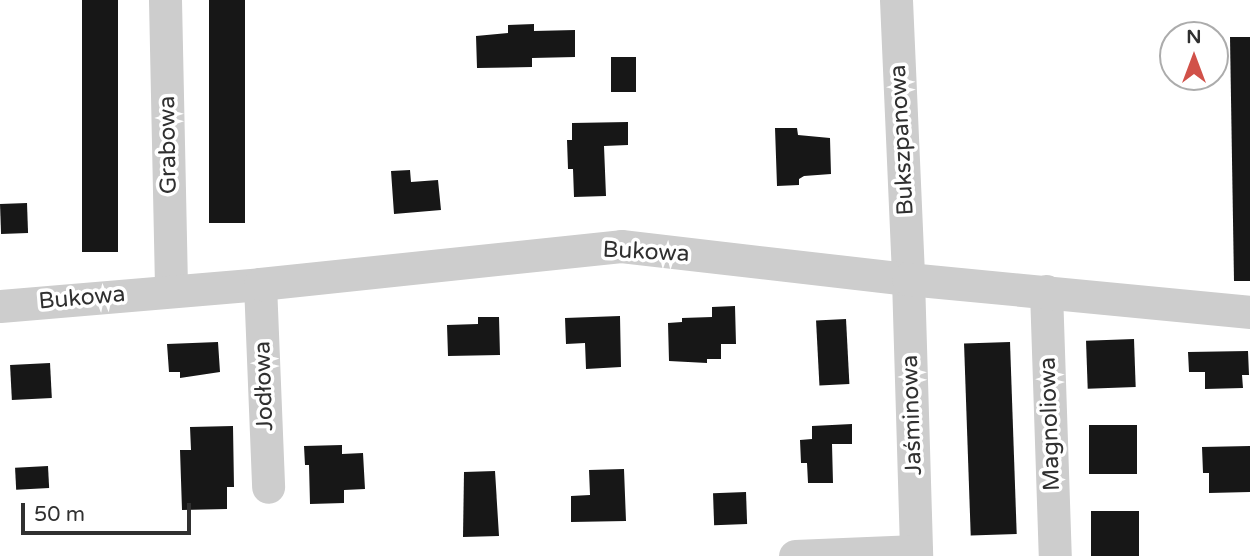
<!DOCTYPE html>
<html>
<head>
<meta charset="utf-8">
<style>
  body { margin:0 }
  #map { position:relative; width:1250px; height:556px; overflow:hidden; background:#fff; font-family:"Varela Round",sans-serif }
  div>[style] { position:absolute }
  .building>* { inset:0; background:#171717; transform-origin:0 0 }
  .minor>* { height:33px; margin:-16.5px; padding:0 16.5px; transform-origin:16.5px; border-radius:16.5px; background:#cdcdcd }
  span { translate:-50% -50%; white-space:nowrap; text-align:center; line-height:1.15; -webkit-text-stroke:7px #fff; paint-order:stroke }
  .street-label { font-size:23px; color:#303030 }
  .north { position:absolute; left:1159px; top:21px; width:70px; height:70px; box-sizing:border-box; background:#fff; border:2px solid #acacac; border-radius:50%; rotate:0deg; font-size:19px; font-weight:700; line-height:28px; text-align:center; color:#303030 }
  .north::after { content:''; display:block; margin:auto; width:24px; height:32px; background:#d15149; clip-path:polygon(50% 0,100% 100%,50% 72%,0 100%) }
  .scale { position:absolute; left:21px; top:503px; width:170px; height:32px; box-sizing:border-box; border:4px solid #303030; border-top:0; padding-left:9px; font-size:21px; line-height:24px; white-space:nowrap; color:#303030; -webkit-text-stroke:5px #fff; paint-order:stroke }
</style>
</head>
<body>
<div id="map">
  <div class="building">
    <div style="left:82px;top:0;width:36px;height:252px"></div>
    <div style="left:209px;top:0;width:36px;height:223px"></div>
    <div style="clip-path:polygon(534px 24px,534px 31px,575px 30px,575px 57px,532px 58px,532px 67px,477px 68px,476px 36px,508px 33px,508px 25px)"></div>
    <div style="clip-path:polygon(1230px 37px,1250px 37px,1250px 281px,1234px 281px)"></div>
    <div style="left:636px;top:57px;width:35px;height:25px;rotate:90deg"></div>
    <div style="clip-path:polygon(628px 122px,628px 145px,604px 146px,606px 196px,574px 197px,573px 169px,568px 169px,567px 140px,572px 140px,572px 123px)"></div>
    <div style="clip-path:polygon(775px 128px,797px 128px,798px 135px,830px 138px,831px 174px,804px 176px,799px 179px,799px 185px,777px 186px)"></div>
    <div style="clip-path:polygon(410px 170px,411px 182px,438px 180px,441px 210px,394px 214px,391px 171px)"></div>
    <div style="left:27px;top:203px;width:30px;height:27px;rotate:88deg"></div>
    <div style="clip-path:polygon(735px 306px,736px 344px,721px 344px,721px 359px,707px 359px,707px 363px,669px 361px,668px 323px,682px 322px,682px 318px,712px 317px,712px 307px)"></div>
    <div style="clip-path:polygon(620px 316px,621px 367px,586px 369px,585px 343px,566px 344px,565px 318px)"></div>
    <div style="clip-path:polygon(478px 317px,499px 317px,500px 355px,448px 356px,447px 325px,478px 324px)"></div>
    <div style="left:846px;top:319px;width:65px;height:30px;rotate:87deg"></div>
    <div style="left:1134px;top:339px;width:48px;height:48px;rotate:88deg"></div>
    <div style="clip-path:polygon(218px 342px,220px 372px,180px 378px,180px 372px,169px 372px,167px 344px)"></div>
    <div style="left:1010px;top:342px;width:192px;height:46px;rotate:88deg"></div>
    <div style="clip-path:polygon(1248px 351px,1249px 375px,1242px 375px,1243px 388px,1205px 389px,1205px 372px,1189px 372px,1188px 352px)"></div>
    <div style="left:50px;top:363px;width:35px;height:40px;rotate:87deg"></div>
    <div style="clip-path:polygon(852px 424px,852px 444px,832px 444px,833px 483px,808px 483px,807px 463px,801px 463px,800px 440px,812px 439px,812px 426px)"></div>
    <div style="left:1089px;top:425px;width:48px;height:49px"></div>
    <div style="clip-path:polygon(233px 426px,234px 487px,227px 487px,227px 509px,182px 510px,180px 450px,191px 450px,190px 427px)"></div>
    <div style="clip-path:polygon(342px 445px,342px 454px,363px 453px,365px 489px,344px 490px,344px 503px,310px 504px,309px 465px,305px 465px,304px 446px)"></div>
    <div style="clip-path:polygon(1250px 446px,1250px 492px,1209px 493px,1209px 473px,1203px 473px,1202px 447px)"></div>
    <div style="left:48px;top:466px;width:22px;height:33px;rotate:87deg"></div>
    <div style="clip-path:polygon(624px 469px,626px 521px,571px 522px,571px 496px,590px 495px,589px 470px)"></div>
    <div style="clip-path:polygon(495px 471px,499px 536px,463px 537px,464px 472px)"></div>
    <div style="left:746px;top:492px;width:32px;height:33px;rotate:88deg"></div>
    <div style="left:1091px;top:511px;width:48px;height:45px"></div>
  </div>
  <div class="minor">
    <div style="left:165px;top:0;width:290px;rotate:88.8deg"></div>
    <div style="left:896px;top:0;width:279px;rotate:87.5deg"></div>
    <div style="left:908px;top:279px;width:277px;rotate:88.3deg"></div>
    <div style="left:260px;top:284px;width:203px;rotate:87.7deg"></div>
    <div style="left:1046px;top:291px;width:265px;rotate:88.1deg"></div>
    <div style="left:0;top:306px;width:261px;rotate:-4.8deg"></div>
    <div style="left:260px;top:284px;width:363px;rotate:-6deg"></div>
    <div style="left:621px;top:246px;width:289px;rotate:6.6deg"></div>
    <div style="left:908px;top:279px;width:344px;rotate:5.5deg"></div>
    <div style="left:795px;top:556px;width:121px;rotate:-2.4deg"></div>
  </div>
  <div class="street-label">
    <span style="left:902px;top:140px;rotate:-93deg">Bukszpanowa</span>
    <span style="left:168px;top:145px;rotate:-91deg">Grabowa</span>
    <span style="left:646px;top:252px;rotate:3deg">Bukowa</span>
    <span style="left:82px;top:298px;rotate:-5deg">Bukowa</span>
    <span style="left:264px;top:386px;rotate:-92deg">Jodłowa</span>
    <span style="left:912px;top:415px;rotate:-92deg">Jaśminowa</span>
    <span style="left:1050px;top:424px;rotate:-92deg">Magnoliowa</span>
  </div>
  <div class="north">N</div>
  <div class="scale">50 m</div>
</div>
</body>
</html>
